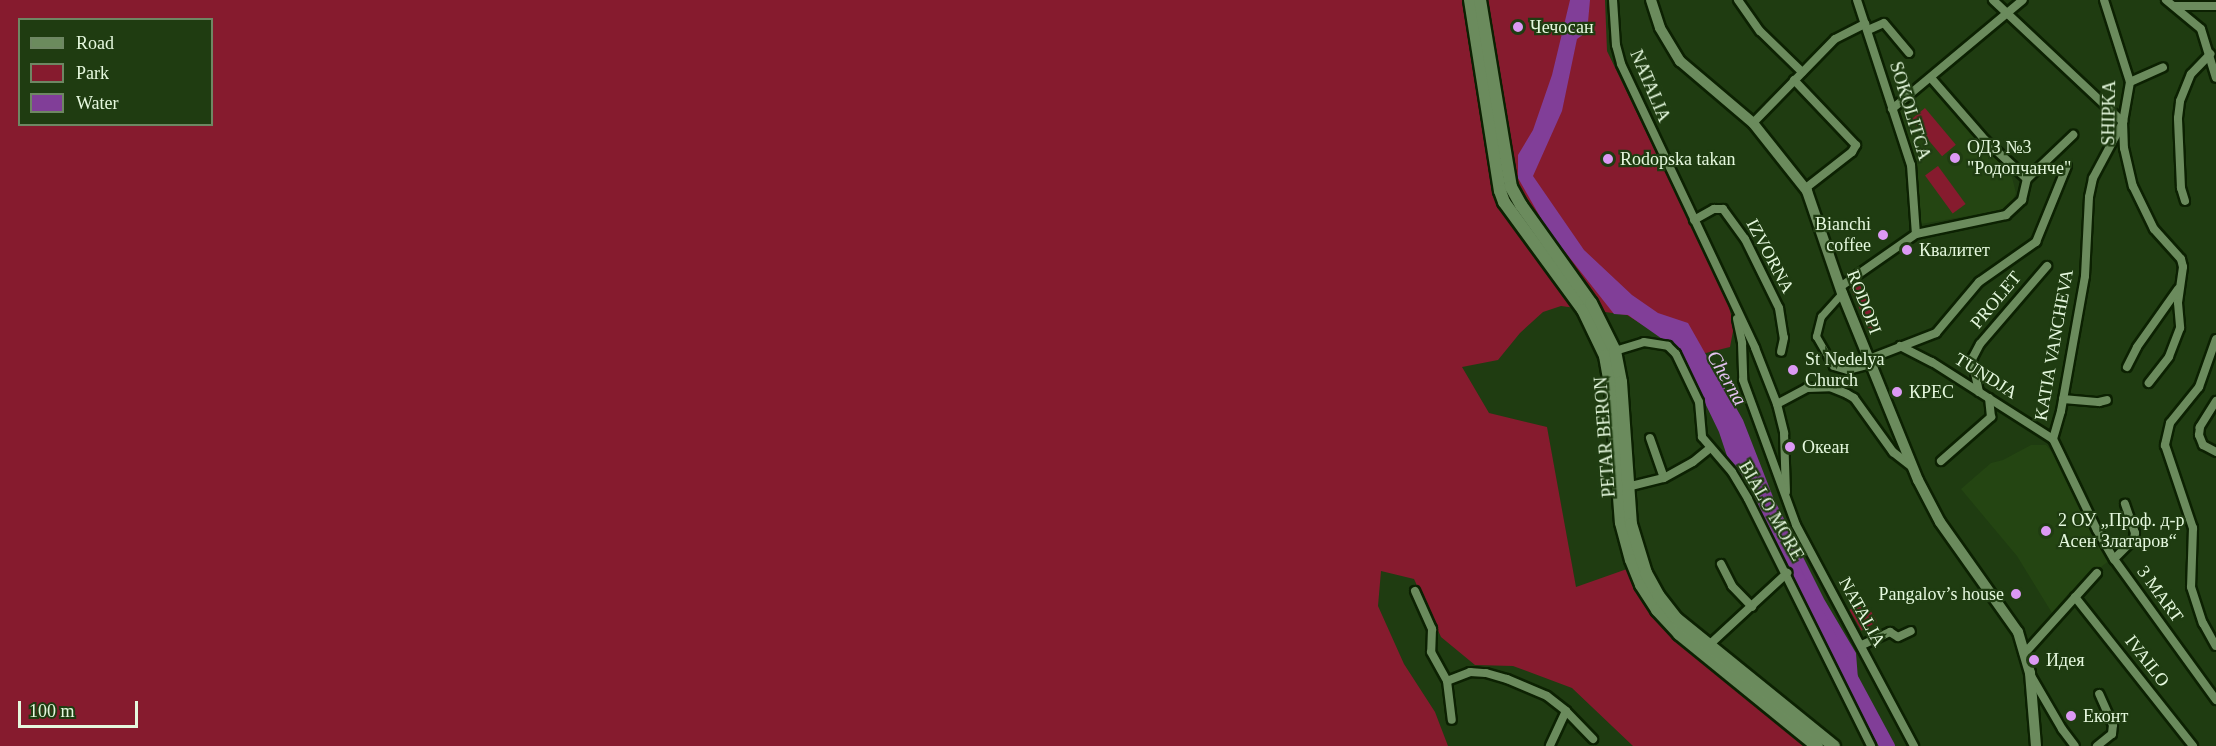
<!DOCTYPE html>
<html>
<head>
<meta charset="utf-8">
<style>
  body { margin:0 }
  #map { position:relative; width:2216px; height:746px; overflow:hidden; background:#1f3c11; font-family:"Times New Roman",serif }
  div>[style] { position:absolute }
  .built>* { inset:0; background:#244512 }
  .green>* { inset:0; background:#861b2e; transform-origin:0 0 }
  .water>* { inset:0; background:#813e98 }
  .river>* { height:15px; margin:-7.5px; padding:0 7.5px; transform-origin:7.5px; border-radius:7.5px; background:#813e98 }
  .roads { filter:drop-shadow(2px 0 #0c2102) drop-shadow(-2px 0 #0c2102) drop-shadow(0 2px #0c2102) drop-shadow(0 -2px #0c2102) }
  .pedestrian>* { height:7px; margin:-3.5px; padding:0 3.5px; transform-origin:3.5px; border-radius:3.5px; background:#6b8b5d }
  .minor>* { height:8px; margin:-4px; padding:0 4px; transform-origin:4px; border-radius:4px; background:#6b8b5d }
  .tertiary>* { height:10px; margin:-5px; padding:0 5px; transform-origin:5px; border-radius:5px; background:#6b8b5d }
  .secondary>* { height:12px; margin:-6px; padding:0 6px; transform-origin:6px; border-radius:6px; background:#6b8b5d }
  .dots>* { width:16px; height:16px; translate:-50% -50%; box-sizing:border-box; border:3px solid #1f3c11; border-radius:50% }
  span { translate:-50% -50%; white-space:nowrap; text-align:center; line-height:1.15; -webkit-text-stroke:4.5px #1f3c11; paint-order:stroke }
  .poi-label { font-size:18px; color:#e5f8de }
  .left { translate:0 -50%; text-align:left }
  .right { translate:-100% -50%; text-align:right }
  .street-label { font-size:18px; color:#e5f8de }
  .water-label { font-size:20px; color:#e5c3f2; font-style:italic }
  .legend { position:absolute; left:18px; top:18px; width:195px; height:108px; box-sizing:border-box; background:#1f3c11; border:2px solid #6e8763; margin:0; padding:8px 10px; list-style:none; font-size:18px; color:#e5f8de }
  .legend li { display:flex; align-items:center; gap:12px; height:30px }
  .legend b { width:30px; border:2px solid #6e8763 }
  .scale { position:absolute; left:18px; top:701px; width:120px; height:27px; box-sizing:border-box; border:3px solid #e5f8de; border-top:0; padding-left:8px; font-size:18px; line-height:21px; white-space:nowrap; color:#e5f8de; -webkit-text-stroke:4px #1f3c11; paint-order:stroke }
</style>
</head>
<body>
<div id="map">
  <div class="built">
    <div style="clip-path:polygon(1929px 83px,2012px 177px,2016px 193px,2009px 209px,1921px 224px,1916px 167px,1898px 108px)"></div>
    <div style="clip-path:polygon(2031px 445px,2046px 445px,2060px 461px,2111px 559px,2069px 593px,2052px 613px,2017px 556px,1961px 489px,1991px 463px,2003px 460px)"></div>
  </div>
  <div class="green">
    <div style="clip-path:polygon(evenodd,0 0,1605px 0,1607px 51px,1727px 300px,1734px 326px,1730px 347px,1706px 353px,1654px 332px,1627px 315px,1561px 306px,1543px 312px,1520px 333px,1498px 360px,1462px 367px,1489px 413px,1547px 427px,1576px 587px,1627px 569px,1636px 591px,1648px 607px,1675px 635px,1807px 746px,1633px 746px,1572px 688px,1513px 666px,1475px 665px,1441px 637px,1414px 579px,1381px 571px,1378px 606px,1404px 664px,1435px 712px,1448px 746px,0 746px,0 0,20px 20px,212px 20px,212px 124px,20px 124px,20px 20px)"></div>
    <div style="left:1925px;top:108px;width:48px;height:18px;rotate:50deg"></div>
    <div style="left:1938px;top:166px;width:47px;height:16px;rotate:54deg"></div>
    <div style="left:1859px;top:283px;width:49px;height:10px;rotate:66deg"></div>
    <div style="left:1865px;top:601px;width:24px;height:18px;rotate:60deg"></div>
  </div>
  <div class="water">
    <div style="clip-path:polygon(1570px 0,1590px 0,1588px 22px,1584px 34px,1577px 39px,1562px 111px,1533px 176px,1584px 250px,1632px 295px,1658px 313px,1688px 323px,1743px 420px,1773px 497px,1824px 599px,1856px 653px,1858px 679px,1835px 646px,1770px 514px,1753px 501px,1732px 471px,1719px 432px,1690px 372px,1675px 348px,1628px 315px,1614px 314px,1547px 229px,1518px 178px,1518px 155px,1533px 130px,1552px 75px)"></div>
  </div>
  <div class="river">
    <div style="left:1752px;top:488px;width:102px;rotate:63.7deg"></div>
    <div style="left:1797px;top:579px;width:190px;rotate:61.7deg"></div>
  </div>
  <div class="roads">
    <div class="pedestrian">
      <div style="left:1842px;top:293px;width:31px;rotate:132deg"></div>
      <div style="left:1821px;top:316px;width:21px;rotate:104deg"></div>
      <div style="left:1816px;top:336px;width:34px;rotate:60deg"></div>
      <div style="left:1833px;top:366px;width:15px;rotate:16deg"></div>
      <div style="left:1847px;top:370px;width:25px;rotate:-14deg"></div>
    </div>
    <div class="minor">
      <div style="left:1613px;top:0;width:45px;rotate:86.2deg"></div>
      <div style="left:1616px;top:45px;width:20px;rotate:75deg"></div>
      <div style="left:1621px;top:64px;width:314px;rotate:64.7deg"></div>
      <div style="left:1755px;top:348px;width:60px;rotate:68.6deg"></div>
      <div style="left:1777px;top:404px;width:30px;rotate:76deg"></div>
      <div style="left:1784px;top:433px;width:59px;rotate:88.1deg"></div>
      <div style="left:1738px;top:0;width:38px;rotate:55deg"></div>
      <div style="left:1760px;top:31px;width:59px;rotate:44.3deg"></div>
      <div style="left:1857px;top:0;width:174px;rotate:71.9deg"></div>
      <div style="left:1911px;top:165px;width:69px;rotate:85.9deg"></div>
      <div style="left:1993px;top:0;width:178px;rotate:43.2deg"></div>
      <div style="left:2104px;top:0;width:86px;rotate:72.4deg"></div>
      <div style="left:2130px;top:82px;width:41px;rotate:99.9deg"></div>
      <div style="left:2123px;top:122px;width:26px;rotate:88deg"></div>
      <div style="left:2124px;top:148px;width:39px;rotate:77deg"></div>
      <div style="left:2133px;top:186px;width:48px;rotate:64deg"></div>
      <div style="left:2154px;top:229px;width:40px;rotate:48deg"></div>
      <div style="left:2181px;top:259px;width:8px;rotate:76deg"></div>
      <div style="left:2183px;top:267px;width:36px;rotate:98deg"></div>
      <div style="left:2178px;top:303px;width:25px;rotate:85deg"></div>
      <div style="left:2180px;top:328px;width:31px;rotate:111deg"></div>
      <div style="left:2169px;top:357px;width:33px;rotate:128deg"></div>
      <div style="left:2166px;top:0;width:45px;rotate:39.6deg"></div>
      <div style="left:2201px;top:29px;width:51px;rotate:73deg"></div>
      <div style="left:2175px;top:6px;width:41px"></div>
      <div style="left:1868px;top:30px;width:17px;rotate:-24deg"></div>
      <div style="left:1884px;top:23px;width:39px;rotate:50deg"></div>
      <div style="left:1931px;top:78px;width:82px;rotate:48.9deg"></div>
      <div style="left:1985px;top:140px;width:57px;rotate:42.9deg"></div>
      <div style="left:1794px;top:80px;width:90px;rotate:46.4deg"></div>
      <div style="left:1856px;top:145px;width:8px;rotate:120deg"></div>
      <div style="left:1852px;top:152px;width:58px;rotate:142deg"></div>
      <div style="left:2130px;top:82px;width:36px;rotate:-24deg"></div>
      <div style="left:1892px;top:109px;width:170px;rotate:-39.8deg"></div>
      <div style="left:1753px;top:123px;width:117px;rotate:-45.7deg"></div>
      <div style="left:1835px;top:39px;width:34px;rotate:-27deg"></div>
      <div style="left:2185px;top:201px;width:14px;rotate:-107deg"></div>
      <div style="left:2181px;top:188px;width:70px;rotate:-92.5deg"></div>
      <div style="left:2178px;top:118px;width:17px;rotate:-83deg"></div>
      <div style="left:2180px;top:101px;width:29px;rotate:-68deg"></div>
      <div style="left:2191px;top:74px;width:28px;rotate:-46deg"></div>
      <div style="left:1694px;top:220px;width:23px;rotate:-29deg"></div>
      <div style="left:1714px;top:209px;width:9px"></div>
      <div style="left:1723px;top:209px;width:37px;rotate:54deg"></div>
      <div style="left:1745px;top:239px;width:77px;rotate:63.8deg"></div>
      <div style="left:1779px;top:308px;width:30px;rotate:81deg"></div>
      <div style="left:1784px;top:338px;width:14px;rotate:102deg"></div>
      <div style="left:1840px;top:287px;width:93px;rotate:-34.9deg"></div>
      <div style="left:1916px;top:234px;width:92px;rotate:-11.9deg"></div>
      <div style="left:2006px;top:215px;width:22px;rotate:-43deg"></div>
      <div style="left:2022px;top:200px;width:22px;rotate:-77deg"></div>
      <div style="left:2027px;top:179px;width:64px;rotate:-43.7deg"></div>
      <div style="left:1737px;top:319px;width:25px;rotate:78deg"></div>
      <div style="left:1742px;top:343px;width:37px;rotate:88deg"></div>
      <div style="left:1743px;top:380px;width:154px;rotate:69.9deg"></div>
      <div style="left:1796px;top:525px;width:251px;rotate:61.9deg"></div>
      <div style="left:2216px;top:339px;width:51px;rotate:109.5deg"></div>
      <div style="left:2199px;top:387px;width:46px;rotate:128.9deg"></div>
      <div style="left:2170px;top:423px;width:23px;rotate:103deg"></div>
      <div style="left:2165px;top:445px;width:88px;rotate:71.4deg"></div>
      <div style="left:2193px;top:528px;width:59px;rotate:91.9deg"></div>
      <div style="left:2191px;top:587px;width:38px;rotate:72deg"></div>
      <div style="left:2203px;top:623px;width:26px;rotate:61deg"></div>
      <div style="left:1900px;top:346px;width:36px;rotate:27deg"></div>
      <div style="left:1932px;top:362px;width:143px;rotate:32.5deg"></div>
      <div style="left:2053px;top:439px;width:101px;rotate:64.2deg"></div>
      <div style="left:2097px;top:530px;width:34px;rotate:60deg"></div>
      <div style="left:2114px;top:559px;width:174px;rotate:54.1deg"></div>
      <div style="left:1615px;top:351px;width:30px;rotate:-17deg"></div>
      <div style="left:1644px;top:342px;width:24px;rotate:9deg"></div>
      <div style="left:1668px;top:346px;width:11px;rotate:45deg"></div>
      <div style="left:1676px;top:354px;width:53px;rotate:64.4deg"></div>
      <div style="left:1699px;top:402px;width:35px;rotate:85deg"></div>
      <div style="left:1702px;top:437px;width:46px;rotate:49.4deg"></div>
      <div style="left:1732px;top:472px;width:31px;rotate:59deg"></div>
      <div style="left:1748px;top:499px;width:276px;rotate:63.5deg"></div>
      <div style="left:1869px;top:359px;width:72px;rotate:-21.2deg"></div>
      <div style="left:1936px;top:333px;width:67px;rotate:-49.9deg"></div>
      <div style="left:1979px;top:282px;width:70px;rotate:-35.1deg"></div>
      <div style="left:2036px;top:242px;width:82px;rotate:-67.8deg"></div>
      <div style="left:2127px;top:367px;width:22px;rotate:-63deg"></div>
      <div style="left:2137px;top:347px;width:71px;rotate:-54.7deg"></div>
      <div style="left:1979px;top:392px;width:34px;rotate:-102deg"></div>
      <div style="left:1972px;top:359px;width:17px;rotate:-62deg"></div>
      <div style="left:1980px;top:344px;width:103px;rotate:-49.3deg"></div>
      <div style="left:2063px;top:399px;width:36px;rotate:5deg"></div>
      <div style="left:2099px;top:402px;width:8px;rotate:-14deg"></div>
      <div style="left:2216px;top:401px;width:31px;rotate:122deg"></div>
      <div style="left:2200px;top:427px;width:8px;rotate:97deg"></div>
      <div style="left:2199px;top:435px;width:11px;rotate:68deg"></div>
      <div style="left:2203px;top:445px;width:15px;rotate:28deg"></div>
      <div style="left:1777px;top:404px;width:34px;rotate:-28deg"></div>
      <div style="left:1807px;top:388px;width:23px;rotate:-2deg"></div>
      <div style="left:1830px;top:387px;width:18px;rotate:22deg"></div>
      <div style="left:1847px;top:394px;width:8px;rotate:30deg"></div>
      <div style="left:1854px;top:398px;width:67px;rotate:54.2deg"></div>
      <div style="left:1893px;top:452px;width:24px;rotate:38deg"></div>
      <div style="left:1650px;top:438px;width:42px;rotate:70.7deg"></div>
      <div style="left:2053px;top:439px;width:29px;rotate:-74deg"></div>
      <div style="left:2061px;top:411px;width:137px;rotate:-79.9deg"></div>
      <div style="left:2085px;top:276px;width:79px;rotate:-87.1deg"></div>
      <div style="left:2089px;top:197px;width:19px;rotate:-78deg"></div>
      <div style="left:2093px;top:178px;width:64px;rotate:-61.8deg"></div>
      <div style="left:1941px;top:461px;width:67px;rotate:-41.3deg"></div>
      <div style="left:1991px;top:417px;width:19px;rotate:-96deg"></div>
      <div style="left:1627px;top:487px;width:38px;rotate:-14deg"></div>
      <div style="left:1664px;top:478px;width:33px;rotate:-29deg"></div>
      <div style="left:1693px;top:462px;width:22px;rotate:-39deg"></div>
      <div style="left:2114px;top:559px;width:28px;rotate:-45deg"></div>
      <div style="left:2134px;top:539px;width:6px;rotate:-81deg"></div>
      <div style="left:2135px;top:533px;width:31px;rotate:-109deg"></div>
      <div style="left:1721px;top:564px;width:25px;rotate:63deg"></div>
      <div style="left:1732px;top:586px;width:29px;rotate:46deg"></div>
      <div style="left:1415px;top:591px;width:42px;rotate:65.9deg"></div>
      <div style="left:1432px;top:629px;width:23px;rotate:92deg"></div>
      <div style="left:1431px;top:652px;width:33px;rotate:61deg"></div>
      <div style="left:1447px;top:681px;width:39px;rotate:83deg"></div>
      <div style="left:2075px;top:597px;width:190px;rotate:51.6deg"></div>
      <div style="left:1862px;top:645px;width:31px;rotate:-25deg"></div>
      <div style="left:1890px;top:632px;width:9px;rotate:32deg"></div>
      <div style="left:1898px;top:637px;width:14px;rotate:-25deg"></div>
      <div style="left:1708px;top:646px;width:108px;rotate:-42.7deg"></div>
      <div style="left:2024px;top:654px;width:109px;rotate:-48deg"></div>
      <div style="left:2030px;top:674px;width:64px;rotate:59.8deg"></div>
      <div style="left:2062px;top:729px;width:21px;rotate:53deg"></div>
      <div style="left:1447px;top:681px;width:25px;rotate:-21deg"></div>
      <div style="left:1470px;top:672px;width:16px;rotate:4deg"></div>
      <div style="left:1486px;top:673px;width:22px;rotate:16deg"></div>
      <div style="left:1507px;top:679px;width:43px;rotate:23deg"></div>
      <div style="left:1547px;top:696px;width:24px;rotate:38deg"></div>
      <div style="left:1566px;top:711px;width:38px;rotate:115deg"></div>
      <div style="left:1566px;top:711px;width:39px;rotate:46deg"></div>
      <div style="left:2097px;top:746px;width:19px;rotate:-39deg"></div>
      <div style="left:2112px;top:734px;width:9px;rotate:-84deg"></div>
      <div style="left:2113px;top:725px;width:34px;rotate:-114deg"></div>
    </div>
    <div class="tertiary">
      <div style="left:1651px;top:0;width:29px;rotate:72deg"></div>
      <div style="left:1660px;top:28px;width:39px;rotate:59deg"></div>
      <div style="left:1680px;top:61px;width:96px;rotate:40.3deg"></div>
      <div style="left:1753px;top:123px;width:87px;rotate:51.5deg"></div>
      <div style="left:1807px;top:191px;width:108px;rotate:71.1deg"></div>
      <div style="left:1842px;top:293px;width:202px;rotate:67.9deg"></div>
      <div style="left:1918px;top:480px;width:47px;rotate:62.4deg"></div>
      <div style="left:1940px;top:522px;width:135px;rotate:54.7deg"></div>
      <div style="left:2018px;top:632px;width:43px;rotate:73.7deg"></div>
      <div style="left:2030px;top:673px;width:73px;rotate:85.3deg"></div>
    </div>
    <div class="secondary">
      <div style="left:1470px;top:0;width:193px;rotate:81.1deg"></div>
      <div style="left:1500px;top:191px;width:12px;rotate:70deg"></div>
      <div style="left:1504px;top:202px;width:134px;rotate:53.8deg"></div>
      <div style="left:1583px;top:310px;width:51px;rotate:64.4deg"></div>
      <div style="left:1605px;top:356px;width:36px;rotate:80deg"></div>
      <div style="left:1611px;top:391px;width:132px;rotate:85.7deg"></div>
      <div style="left:1621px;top:523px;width:38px;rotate:75deg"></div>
      <div style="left:1631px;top:560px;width:27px;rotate:68deg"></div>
      <div style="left:1641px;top:585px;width:30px;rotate:57deg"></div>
      <div style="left:1657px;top:610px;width:33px;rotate:47deg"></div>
      <div style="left:1679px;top:634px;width:178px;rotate:39.1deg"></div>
      <div style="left:1480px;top:0;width:190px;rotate:80.6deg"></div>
      <div style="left:1511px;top:187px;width:21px;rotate:61deg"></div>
      <div style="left:1521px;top:205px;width:120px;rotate:54.5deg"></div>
      <div style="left:1591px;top:303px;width:54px;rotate:63.4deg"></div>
      <div style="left:1615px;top:351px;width:32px;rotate:79deg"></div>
      <div style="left:1621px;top:382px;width:142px;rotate:86deg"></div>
      <div style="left:1631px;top:524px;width:51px;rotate:73deg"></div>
      <div style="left:1646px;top:573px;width:25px;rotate:61deg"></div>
      <div style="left:1658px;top:595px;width:31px;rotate:52deg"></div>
      <div style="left:1677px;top:619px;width:202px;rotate:39deg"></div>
    </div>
  </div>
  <div class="dots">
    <div style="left:1518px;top:27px;background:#dc99f4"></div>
    <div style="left:1955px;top:158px;background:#dc99f4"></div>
    <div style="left:1608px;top:159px;background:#dc99f4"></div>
    <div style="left:1883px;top:235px;background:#dc99f4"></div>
    <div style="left:1907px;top:250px;background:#dc99f4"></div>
    <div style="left:1793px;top:370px;background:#dc99f4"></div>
    <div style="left:1897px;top:392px;background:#dc99f4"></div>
    <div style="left:1790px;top:447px;background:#dc99f4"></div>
    <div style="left:2046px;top:531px;background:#dc99f4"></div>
    <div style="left:2016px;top:594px;background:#dc99f4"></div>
    <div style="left:2034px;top:660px;background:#dc99f4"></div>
    <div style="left:2071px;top:716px;background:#dc99f4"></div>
  </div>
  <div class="poi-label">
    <span class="left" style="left:1530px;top:27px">Чечосан</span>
    <span class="left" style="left:1967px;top:158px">ОДЗ №3<br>"Родопчанче"</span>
    <span class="left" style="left:1620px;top:159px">Rodopska takan</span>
    <span class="right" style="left:1871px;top:235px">Bianchi<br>coffee</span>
    <span class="left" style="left:1919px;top:250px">Квалитет</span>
    <span class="left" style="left:1805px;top:370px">St Nedelya<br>Church</span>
    <span class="left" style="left:1909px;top:392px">КРЕС</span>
    <span class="left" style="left:1802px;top:447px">Океан</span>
    <span class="left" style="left:2058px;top:531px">2 ОУ „Проф. д-р<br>Асен Златаров“</span>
    <span class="right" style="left:2004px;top:594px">Pangalov’s house</span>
    <span class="left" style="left:2046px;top:660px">Идея</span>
    <span class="left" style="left:2083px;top:716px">Еконт</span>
  </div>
  <div class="street-label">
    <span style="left:1650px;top:86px;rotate:67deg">NATALIA</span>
    <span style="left:1910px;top:111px;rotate:73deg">SOKOLITCA</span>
    <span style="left:2109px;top:113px;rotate:-89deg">SHIPKA</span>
    <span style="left:1770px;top:256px;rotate:62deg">IZVORNA</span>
    <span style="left:1996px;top:300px;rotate:-50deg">PROLET</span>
    <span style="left:1864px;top:302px;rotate:69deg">RODOPI</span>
    <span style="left:2054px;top:345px;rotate:-80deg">KATIA VANCHEVA</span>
    <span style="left:1986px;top:376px;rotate:32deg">TUNDJA</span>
    <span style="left:1605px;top:437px;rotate:-94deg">PETAR BERON</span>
    <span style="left:1771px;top:511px;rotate:60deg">BIALO MORE</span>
    <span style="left:2160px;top:594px;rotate:54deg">3 MART</span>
    <span style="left:1862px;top:612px;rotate:61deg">NATALIA</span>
    <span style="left:2147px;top:661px;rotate:52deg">IVAILO</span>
  </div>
  <div class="water-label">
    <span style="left:1727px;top:378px;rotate:60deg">Cherna</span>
  </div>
  <ul class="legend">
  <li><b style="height:8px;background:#6b8b5d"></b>Road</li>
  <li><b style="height:16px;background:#861b2e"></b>Park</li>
  <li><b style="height:16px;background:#813e98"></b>Water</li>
  </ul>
  <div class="scale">100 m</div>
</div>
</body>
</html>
